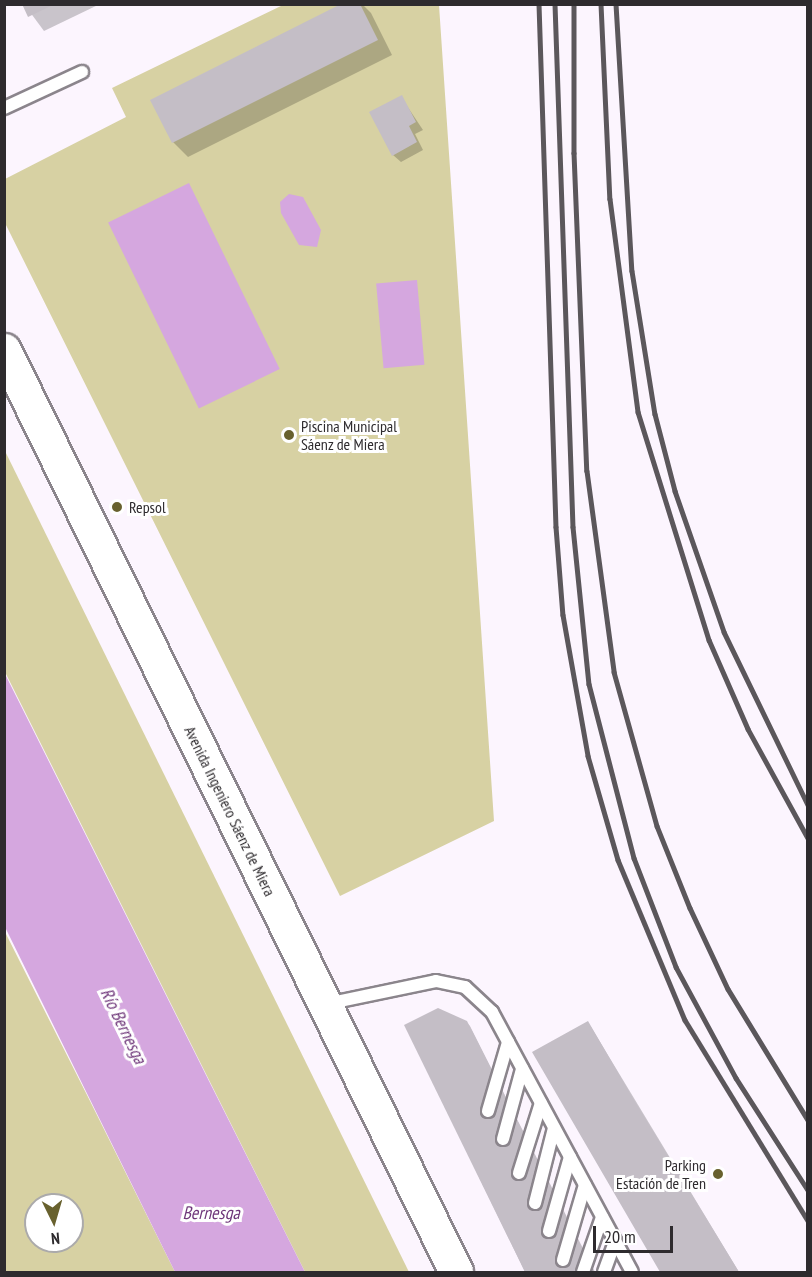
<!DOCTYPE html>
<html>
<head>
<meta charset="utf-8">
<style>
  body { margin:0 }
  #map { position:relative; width:812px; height:1277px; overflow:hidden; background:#fcf5fe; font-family:"PT Sans Narrow",sans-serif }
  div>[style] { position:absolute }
  .green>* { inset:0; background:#d7d1a3 }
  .water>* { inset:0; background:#d5a7df; transform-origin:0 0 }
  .shadow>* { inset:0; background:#0003 }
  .building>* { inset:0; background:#c4bec6 }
  .roads { filter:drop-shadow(2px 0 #8b858c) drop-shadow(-2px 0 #8b858c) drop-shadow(0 2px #8b858c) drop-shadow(0 -2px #8b858c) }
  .lane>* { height:12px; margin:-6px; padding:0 6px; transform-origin:6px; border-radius:6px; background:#fff }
  .primary>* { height:33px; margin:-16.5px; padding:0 16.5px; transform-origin:16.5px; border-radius:16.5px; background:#fff }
  .rail>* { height:4.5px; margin:-2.25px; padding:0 2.25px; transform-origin:2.25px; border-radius:2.25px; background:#5b575b }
  .dots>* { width:16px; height:16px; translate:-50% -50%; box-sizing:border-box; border:3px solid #fff; border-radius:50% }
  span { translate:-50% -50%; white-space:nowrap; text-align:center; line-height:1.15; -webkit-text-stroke:6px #fff; paint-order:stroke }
  .poi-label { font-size:16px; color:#2e2b2e }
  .left { translate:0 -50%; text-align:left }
  .right { translate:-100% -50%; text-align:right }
  .street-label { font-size:16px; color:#2e2b2e }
  .water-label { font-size:18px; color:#70387b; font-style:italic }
  .frame { position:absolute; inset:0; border:6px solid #2e2b2e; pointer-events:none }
  .north { position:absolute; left:24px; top:1193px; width:60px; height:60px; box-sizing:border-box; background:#fff; border:2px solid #abaaab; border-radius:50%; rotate:175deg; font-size:16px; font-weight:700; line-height:24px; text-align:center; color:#2e2b2e }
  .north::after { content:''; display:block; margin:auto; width:21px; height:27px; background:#68612e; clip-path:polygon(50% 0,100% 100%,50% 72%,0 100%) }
  .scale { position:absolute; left:593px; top:1226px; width:80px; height:27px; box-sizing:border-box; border:3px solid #2e2b2e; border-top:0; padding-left:8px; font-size:18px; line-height:21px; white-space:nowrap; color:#2e2b2e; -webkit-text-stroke:4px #fff; paint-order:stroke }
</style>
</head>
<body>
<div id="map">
  <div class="green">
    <div style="clip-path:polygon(283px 5px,439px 5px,494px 821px,340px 896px,5px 223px,5px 179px,126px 117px,112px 88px)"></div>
    <div style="clip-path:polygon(4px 449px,409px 1272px,305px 1272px,5px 672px)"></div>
    <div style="clip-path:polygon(evenodd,4px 930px,90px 1101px,175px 1272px,5px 1272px,4px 930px,36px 1205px,72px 1205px,72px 1241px,36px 1241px,36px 1205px)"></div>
  </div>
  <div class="water">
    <div style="left:189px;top:183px;width:207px;height:90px;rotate:64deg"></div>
    <div style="clip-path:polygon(289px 194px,303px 197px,321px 230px,317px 247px,299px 245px,281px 213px,280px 202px)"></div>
    <div style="left:417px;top:280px;width:85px;height:41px;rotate:85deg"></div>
    <div style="clip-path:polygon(4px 672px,212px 1087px,305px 1272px,175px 1272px,5px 927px)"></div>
  </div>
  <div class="shadow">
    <div style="clip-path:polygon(24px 4px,100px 4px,44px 31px)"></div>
    <div style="clip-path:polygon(345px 4px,362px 4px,371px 13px,392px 55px,188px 157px,173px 142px,152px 101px)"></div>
    <div style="clip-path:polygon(401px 97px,423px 130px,415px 134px,423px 150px,401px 162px,393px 155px)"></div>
    <div style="clip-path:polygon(466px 1022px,470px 1026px,593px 1272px,525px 1272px,406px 1026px)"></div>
    <div style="clip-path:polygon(591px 1027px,739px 1272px,661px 1272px,534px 1052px)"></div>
  </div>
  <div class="building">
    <div style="clip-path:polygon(22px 4px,55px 4px,28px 17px)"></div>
    <div style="clip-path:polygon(341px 4px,360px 4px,378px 40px,172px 143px,150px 100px)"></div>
    <div style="clip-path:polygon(402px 95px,416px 122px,409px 126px,417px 142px,392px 156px,369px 112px)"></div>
    <div style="clip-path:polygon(438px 1008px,467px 1021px,595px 1272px,525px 1272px,404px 1025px)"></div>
    <div style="clip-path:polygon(588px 1021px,631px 1095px,739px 1272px,660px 1272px,532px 1052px)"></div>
  </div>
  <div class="roads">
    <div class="lane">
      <div style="left:4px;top:108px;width:86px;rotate:-24.8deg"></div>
      <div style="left:326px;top:1004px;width:112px;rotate:-11.8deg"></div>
      <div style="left:436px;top:981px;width:30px;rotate:12deg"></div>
      <div style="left:465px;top:987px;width:37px;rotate:43deg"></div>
      <div style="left:492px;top:1012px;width:295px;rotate:61.7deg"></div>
      <div style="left:488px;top:1111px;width:72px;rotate:-73.8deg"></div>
      <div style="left:503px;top:1139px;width:73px;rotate:-74.8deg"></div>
      <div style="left:519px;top:1173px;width:73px;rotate:-72.6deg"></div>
      <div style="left:535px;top:1203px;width:77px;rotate:-75.8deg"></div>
      <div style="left:549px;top:1231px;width:77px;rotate:-74.2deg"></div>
      <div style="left:563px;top:1260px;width:78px;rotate:-73.7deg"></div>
      <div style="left:583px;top:1272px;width:58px;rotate:-70.9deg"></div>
      <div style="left:604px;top:1272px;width:33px;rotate:-70deg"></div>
    </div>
    <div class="primary">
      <div style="left:4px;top:350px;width:1027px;rotate:63.88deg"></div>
    </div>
  </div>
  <div class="rail">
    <div style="left:539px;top:4px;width:523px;rotate:88.14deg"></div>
    <div style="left:556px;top:527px;width:88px;rotate:85.5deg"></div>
    <div style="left:563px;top:615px;width:143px;rotate:79.9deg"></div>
    <div style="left:588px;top:756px;width:108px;rotate:73.9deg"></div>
    <div style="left:618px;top:860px;width:173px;rotate:67.3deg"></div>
    <div style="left:685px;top:1020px;width:236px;rotate:58.5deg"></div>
    <div style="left:555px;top:4px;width:523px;rotate:88.03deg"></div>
    <div style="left:573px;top:527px;width:158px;rotate:84.2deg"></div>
    <div style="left:589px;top:684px;width:180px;rotate:75.5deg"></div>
    <div style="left:634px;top:858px;width:117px;rotate:68.9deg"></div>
    <div style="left:676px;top:967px;width:126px;rotate:61.6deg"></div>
    <div style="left:736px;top:1078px;width:133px;rotate:57.3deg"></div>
    <div style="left:574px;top:4px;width:149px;rotate:90deg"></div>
    <div style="left:574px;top:153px;width:318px;rotate:87.7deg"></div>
    <div style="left:587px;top:471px;width:203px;rotate:82.3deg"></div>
    <div style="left:614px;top:672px;width:160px;rotate:74.4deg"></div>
    <div style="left:657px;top:826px;width:88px;rotate:68.1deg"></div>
    <div style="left:690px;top:908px;width:89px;rotate:64.9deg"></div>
    <div style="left:728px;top:989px;width:153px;rotate:58.6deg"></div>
    <div style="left:601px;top:4px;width:195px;rotate:87.4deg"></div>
    <div style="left:610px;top:199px;width:215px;rotate:82.5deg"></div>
    <div style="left:638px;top:412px;width:239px;rotate:72.7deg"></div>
    <div style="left:709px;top:640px;width:97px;rotate:66.3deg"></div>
    <div style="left:748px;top:729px;width:124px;rotate:61.2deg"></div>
    <div style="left:616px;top:4px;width:267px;rotate:86.6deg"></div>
    <div style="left:632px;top:271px;width:145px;rotate:80.9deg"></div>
    <div style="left:655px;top:414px;width:80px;rotate:75.4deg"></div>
    <div style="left:675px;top:491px;width:149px;rotate:70.8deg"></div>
    <div style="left:724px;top:632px;width:192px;rotate:64.1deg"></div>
  </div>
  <div class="dots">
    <div style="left:289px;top:435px;background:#68612e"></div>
    <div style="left:117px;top:507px;background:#68612e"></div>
    <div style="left:718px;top:1174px;background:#68612e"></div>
  </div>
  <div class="poi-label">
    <span class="left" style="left:301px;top:435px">Piscina Municipal<br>Sáenz de Miera</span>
    <span class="left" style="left:129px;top:507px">Repsol</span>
    <span class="right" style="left:706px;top:1174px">Parking<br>Estación de Tren</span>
  </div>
  <div class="street-label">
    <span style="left:230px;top:811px;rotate:64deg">Avenida Ingeniero Sáenz de Miera</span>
  </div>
  <div class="water-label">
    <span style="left:123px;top:1026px;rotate:64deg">Río Bernesga</span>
    <span style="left:211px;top:1213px">Bernesga</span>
  </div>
  <div class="frame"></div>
  <div class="north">N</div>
  <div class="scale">20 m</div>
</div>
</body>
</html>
